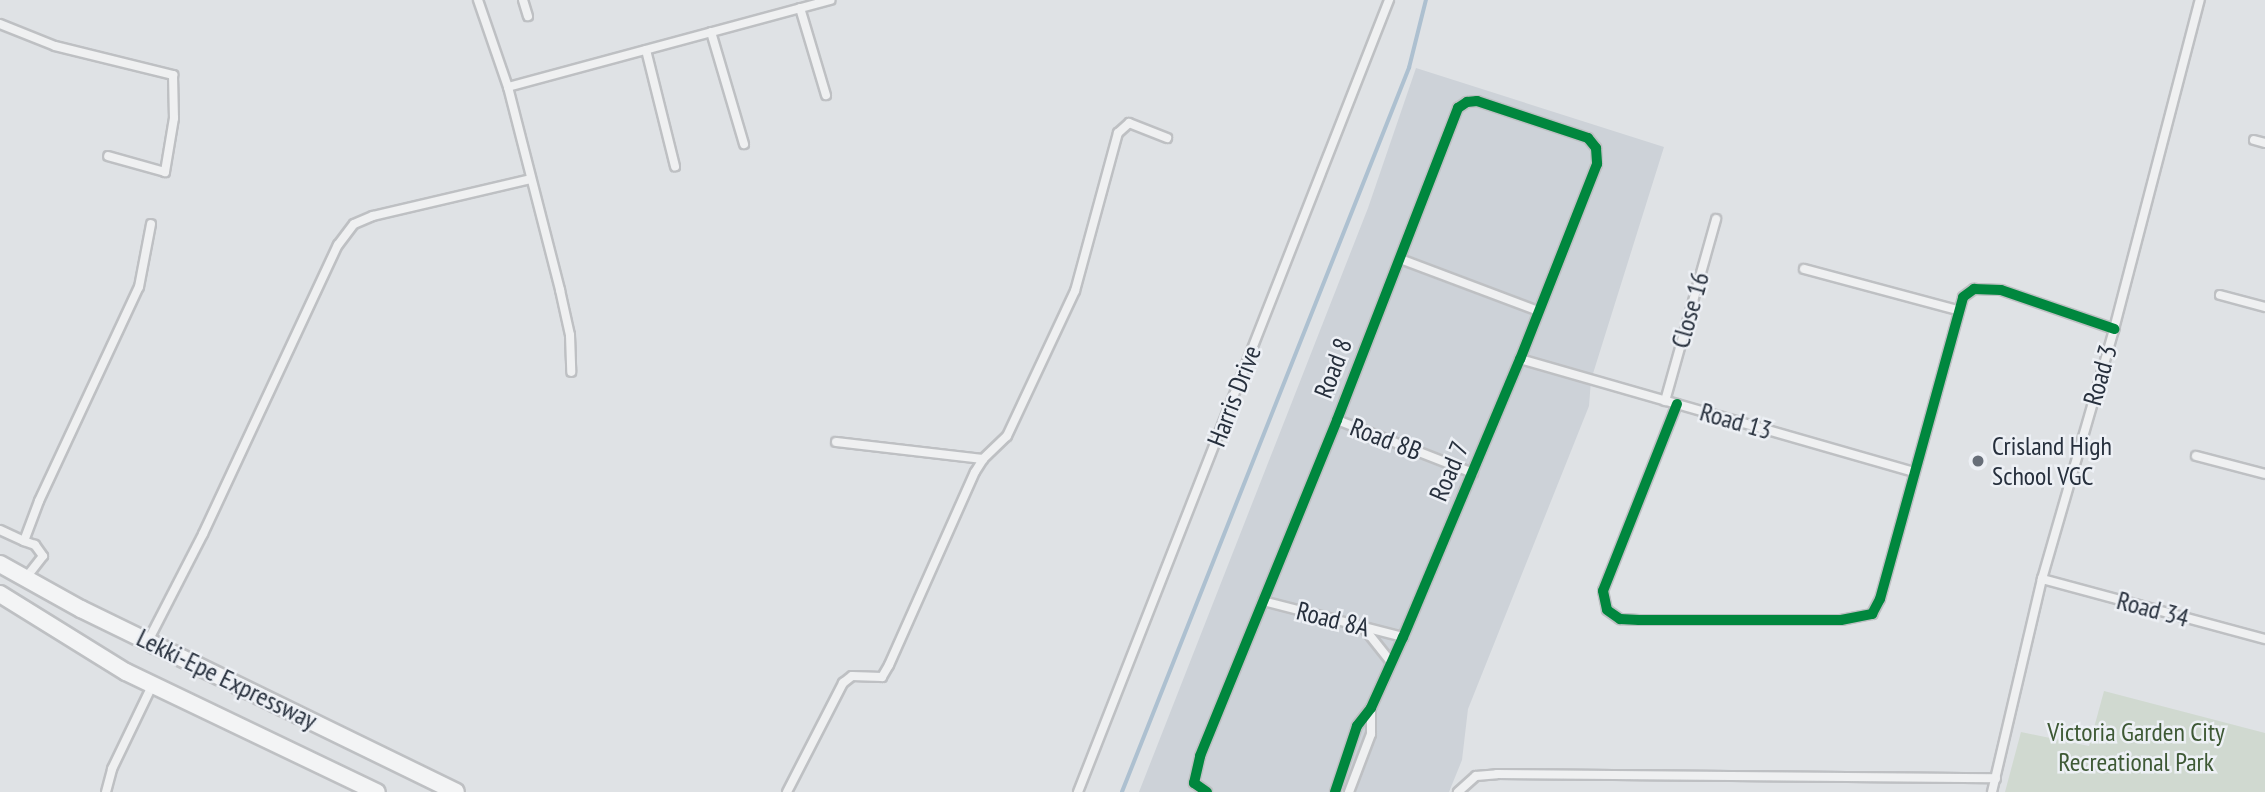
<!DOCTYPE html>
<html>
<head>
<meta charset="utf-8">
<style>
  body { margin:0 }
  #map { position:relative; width:2265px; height:792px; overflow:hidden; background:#dfe2e5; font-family:"PT Sans Narrow",sans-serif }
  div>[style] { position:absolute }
  .built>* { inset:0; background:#cdd2d8 }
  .green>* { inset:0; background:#d0d9d0 }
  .stream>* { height:3.5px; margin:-1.75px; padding:0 1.75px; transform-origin:1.75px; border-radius:1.75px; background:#adc0d0 }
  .roads { filter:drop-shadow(2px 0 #bec0c3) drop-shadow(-2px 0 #bec0c3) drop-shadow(0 2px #bec0c3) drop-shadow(0 -2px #bec0c3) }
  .street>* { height:8px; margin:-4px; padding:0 4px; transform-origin:4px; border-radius:4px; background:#eff0f1 }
  .highway>* { height:16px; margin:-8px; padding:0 8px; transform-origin:8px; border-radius:8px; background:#f3f4f5 }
  .cycleway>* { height:10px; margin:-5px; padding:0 5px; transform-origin:5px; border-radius:5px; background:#00873e }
  .dots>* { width:19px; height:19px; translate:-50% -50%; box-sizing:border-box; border:4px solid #edf0f5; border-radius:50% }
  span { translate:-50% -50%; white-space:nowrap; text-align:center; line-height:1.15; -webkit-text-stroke:5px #edf0f5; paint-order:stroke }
  .street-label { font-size:26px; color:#27303d }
  .poi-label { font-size:26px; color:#27303d }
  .left { translate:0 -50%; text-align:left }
  .park-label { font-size:26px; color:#3e5935 }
</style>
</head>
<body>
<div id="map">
  <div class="built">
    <div style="clip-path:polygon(1416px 68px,1664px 147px,1591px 380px,1589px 406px,1468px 709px,1462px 760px,1449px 792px,1139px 792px,1368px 208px)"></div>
  </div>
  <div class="green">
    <div style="clip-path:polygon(2104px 691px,2265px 733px,2265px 792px,2005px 792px,2021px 732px,2089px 746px)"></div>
  </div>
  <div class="stream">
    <div style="left:1122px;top:792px;width:779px;rotate:-68.38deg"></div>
    <div style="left:1409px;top:68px;width:70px;rotate:-76deg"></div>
  </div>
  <div class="roads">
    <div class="street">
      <div style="left:478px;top:0;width:92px;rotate:71deg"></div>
      <div style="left:508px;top:87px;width:210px;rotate:75.6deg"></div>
      <div style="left:560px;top:290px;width:46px;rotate:77.5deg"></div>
      <div style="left:570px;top:335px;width:37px;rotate:88deg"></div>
      <div style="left:523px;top:0;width:17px;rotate:73deg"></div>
      <div style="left:800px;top:8px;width:91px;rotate:73.4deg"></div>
      <div style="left:0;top:24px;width:59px;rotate:21.8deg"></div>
      <div style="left:55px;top:46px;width:122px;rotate:13.8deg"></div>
      <div style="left:173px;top:75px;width:43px;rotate:88.7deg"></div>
      <div style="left:174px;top:118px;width:55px;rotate:99.5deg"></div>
      <div style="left:165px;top:172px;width:59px;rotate:-164.3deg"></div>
      <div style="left:711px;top:32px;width:117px;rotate:73.6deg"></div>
      <div style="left:646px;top:50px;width:120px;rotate:76deg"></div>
      <div style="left:508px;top:87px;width:334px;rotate:-15.1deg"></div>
      <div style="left:2254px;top:140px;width:11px;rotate:15deg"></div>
      <div style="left:1400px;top:259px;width:147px;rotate:20.6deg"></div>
      <div style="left:1804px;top:269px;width:158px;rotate:15deg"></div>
      <div style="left:2220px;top:295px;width:47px;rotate:14.9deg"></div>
      <div style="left:1520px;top:359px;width:409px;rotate:16deg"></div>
      <div style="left:1665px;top:401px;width:189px;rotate:-74.3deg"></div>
      <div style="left:1677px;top:404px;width:201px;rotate:111.6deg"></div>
      <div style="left:1603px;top:591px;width:19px;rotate:78deg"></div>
      <div style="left:1607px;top:610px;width:16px;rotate:35deg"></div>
      <div style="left:1620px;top:619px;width:19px;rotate:3deg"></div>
      <div style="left:1639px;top:620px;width:202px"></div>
      <div style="left:1841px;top:620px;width:32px;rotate:-11deg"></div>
      <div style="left:1872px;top:614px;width:17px;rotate:-62deg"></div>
      <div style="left:1880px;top:599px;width:313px;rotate:-74.6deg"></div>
      <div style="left:1963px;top:297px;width:14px;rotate:-36deg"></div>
      <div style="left:1974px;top:289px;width:27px;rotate:2deg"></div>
      <div style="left:2001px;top:290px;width:120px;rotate:19deg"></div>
      <div style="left:1337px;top:420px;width:146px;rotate:21.3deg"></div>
      <div style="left:836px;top:442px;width:148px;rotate:6.6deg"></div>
      <div style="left:2196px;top:456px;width:71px;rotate:14.6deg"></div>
      <div style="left:0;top:530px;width:26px;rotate:25deg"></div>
      <div style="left:25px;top:579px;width:29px;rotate:-52deg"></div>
      <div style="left:43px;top:556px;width:14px;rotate:-126deg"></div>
      <div style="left:35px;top:545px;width:12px;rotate:-160deg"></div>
      <div style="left:24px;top:541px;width:43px;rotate:-69.4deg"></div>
      <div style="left:39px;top:501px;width:236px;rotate:-65deg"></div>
      <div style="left:139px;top:287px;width:64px;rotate:-79.2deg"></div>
      <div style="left:2042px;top:579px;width:231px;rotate:15.1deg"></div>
      <div style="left:1263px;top:601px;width:145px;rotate:14.4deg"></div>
      <div style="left:1364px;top:628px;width:43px;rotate:51.5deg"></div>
      <div style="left:148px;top:641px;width:120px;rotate:-62.8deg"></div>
      <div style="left:203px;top:534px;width:319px;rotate:-65deg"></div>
      <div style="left:338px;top:245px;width:26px;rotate:-53deg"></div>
      <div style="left:354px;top:224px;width:21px;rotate:-23deg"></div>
      <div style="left:373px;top:216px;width:162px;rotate:-13.2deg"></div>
      <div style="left:106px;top:792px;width:24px;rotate:-75deg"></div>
      <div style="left:112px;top:769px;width:92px;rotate:-64.3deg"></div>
      <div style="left:787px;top:792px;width:123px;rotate:-62.8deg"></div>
      <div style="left:843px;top:683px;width:11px;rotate:-38deg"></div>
      <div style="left:852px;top:676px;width:30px;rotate:2deg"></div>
      <div style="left:882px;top:677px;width:14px;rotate:-60deg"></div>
      <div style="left:889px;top:665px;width:211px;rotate:-66deg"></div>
      <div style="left:975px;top:472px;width:15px;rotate:-58deg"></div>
      <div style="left:983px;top:459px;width:33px;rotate:-44deg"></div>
      <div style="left:1007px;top:436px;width:160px;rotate:-64.9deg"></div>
      <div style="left:1075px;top:291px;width:164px;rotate:-74.8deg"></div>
      <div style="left:1118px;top:133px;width:15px;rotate:-42deg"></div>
      <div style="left:1129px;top:123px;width:41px;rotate:21.5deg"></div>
      <div style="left:1078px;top:792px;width:851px;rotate:-68.56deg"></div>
      <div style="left:1207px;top:792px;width:16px;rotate:-145deg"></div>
      <div style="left:1194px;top:783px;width:28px;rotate:-77deg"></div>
      <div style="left:1200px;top:756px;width:363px;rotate:-67.8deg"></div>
      <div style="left:1337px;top:420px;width:335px;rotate:-68.8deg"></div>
      <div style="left:1458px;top:108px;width:11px;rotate:-34deg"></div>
      <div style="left:1467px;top:102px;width:10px;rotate:-6deg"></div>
      <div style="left:1477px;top:101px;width:117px;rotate:18.4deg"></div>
      <div style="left:1588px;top:138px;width:13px;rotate:51deg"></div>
      <div style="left:1596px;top:148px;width:16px;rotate:86deg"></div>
      <div style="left:1597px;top:164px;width:210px;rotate:111.5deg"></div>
      <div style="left:1520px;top:359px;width:302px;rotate:112.8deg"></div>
      <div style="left:1403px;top:637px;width:78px;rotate:114.3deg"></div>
      <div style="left:1371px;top:708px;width:23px;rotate:128deg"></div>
      <div style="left:1357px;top:726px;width:70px;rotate:108.4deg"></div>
      <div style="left:1349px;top:792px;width:62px;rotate:-69.2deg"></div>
      <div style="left:1371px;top:734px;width:26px;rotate:-90deg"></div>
      <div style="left:1458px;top:792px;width:24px;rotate:-42deg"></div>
      <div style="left:1476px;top:776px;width:21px;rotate:-5deg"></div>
      <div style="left:1497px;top:774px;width:499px;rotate:0.5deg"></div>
      <div style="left:1992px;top:792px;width:219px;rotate:-76.8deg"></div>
      <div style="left:2042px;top:579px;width:260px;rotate:-73.9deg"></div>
      <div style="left:2114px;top:329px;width:340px;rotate:-75.4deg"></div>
    </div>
    <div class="highway">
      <div style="left:0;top:564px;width:93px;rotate:29.1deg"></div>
      <div style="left:81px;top:609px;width:417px;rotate:26deg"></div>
      <div style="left:0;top:594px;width:148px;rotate:31.8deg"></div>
      <div style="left:126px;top:672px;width:278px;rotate:25.6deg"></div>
    </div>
  </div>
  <div class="cycleway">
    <div style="left:1677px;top:404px;width:201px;rotate:111.6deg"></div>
    <div style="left:1603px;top:591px;width:19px;rotate:78deg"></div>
    <div style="left:1607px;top:610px;width:16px;rotate:35deg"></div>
    <div style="left:1620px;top:619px;width:19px;rotate:3deg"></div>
    <div style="left:1639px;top:620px;width:202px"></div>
    <div style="left:1841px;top:620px;width:32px;rotate:-11deg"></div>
    <div style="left:1872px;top:614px;width:17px;rotate:-62deg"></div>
    <div style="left:1880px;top:599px;width:313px;rotate:-74.6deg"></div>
    <div style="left:1963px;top:297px;width:14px;rotate:-36deg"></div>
    <div style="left:1974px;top:289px;width:27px;rotate:2deg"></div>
    <div style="left:2001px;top:290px;width:120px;rotate:19deg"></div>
    <div style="left:1207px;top:792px;width:16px;rotate:-145deg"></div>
    <div style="left:1194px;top:783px;width:28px;rotate:-77deg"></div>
    <div style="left:1200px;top:756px;width:363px;rotate:-67.8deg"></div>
    <div style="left:1337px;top:420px;width:335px;rotate:-68.8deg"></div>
    <div style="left:1458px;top:108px;width:11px;rotate:-34deg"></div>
    <div style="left:1467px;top:102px;width:10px;rotate:-6deg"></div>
    <div style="left:1477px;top:101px;width:117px;rotate:18.4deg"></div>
    <div style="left:1588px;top:138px;width:13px;rotate:51deg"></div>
    <div style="left:1596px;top:148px;width:16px;rotate:86deg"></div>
    <div style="left:1597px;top:164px;width:210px;rotate:111.5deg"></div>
    <div style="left:1520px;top:359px;width:302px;rotate:112.8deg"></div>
    <div style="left:1403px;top:637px;width:78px;rotate:114.3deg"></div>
    <div style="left:1371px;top:708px;width:23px;rotate:128deg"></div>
    <div style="left:1357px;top:726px;width:70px;rotate:108.4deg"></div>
  </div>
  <div class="dots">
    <div style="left:1978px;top:461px;background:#676e78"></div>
  </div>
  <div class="street-label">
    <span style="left:1690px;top:310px;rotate:-74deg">Close 16</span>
    <span style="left:1333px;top:368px;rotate:-69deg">Road 8</span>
    <span style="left:2100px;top:375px;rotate:-74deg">Road 3</span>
    <span style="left:1234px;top:396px;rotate:-69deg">Harris Drive</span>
    <span style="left:1736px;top:421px;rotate:16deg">Road 13</span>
    <span style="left:1386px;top:439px;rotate:21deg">Road 8B</span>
    <span style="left:1449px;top:471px;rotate:-67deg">Road 7</span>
    <span style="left:2153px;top:609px;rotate:15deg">Road 34</span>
    <span style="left:1333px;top:619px;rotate:14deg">Road 8A</span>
    <span style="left:227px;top:679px;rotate:26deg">Lekki-Epe Expressway</span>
  </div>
  <div class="poi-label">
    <span class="left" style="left:1992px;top:461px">Crisland High<br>School VGC</span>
  </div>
  <div class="park-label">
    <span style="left:2136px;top:747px">Victoria Garden City<br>Recreational Park</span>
  </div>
</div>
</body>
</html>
